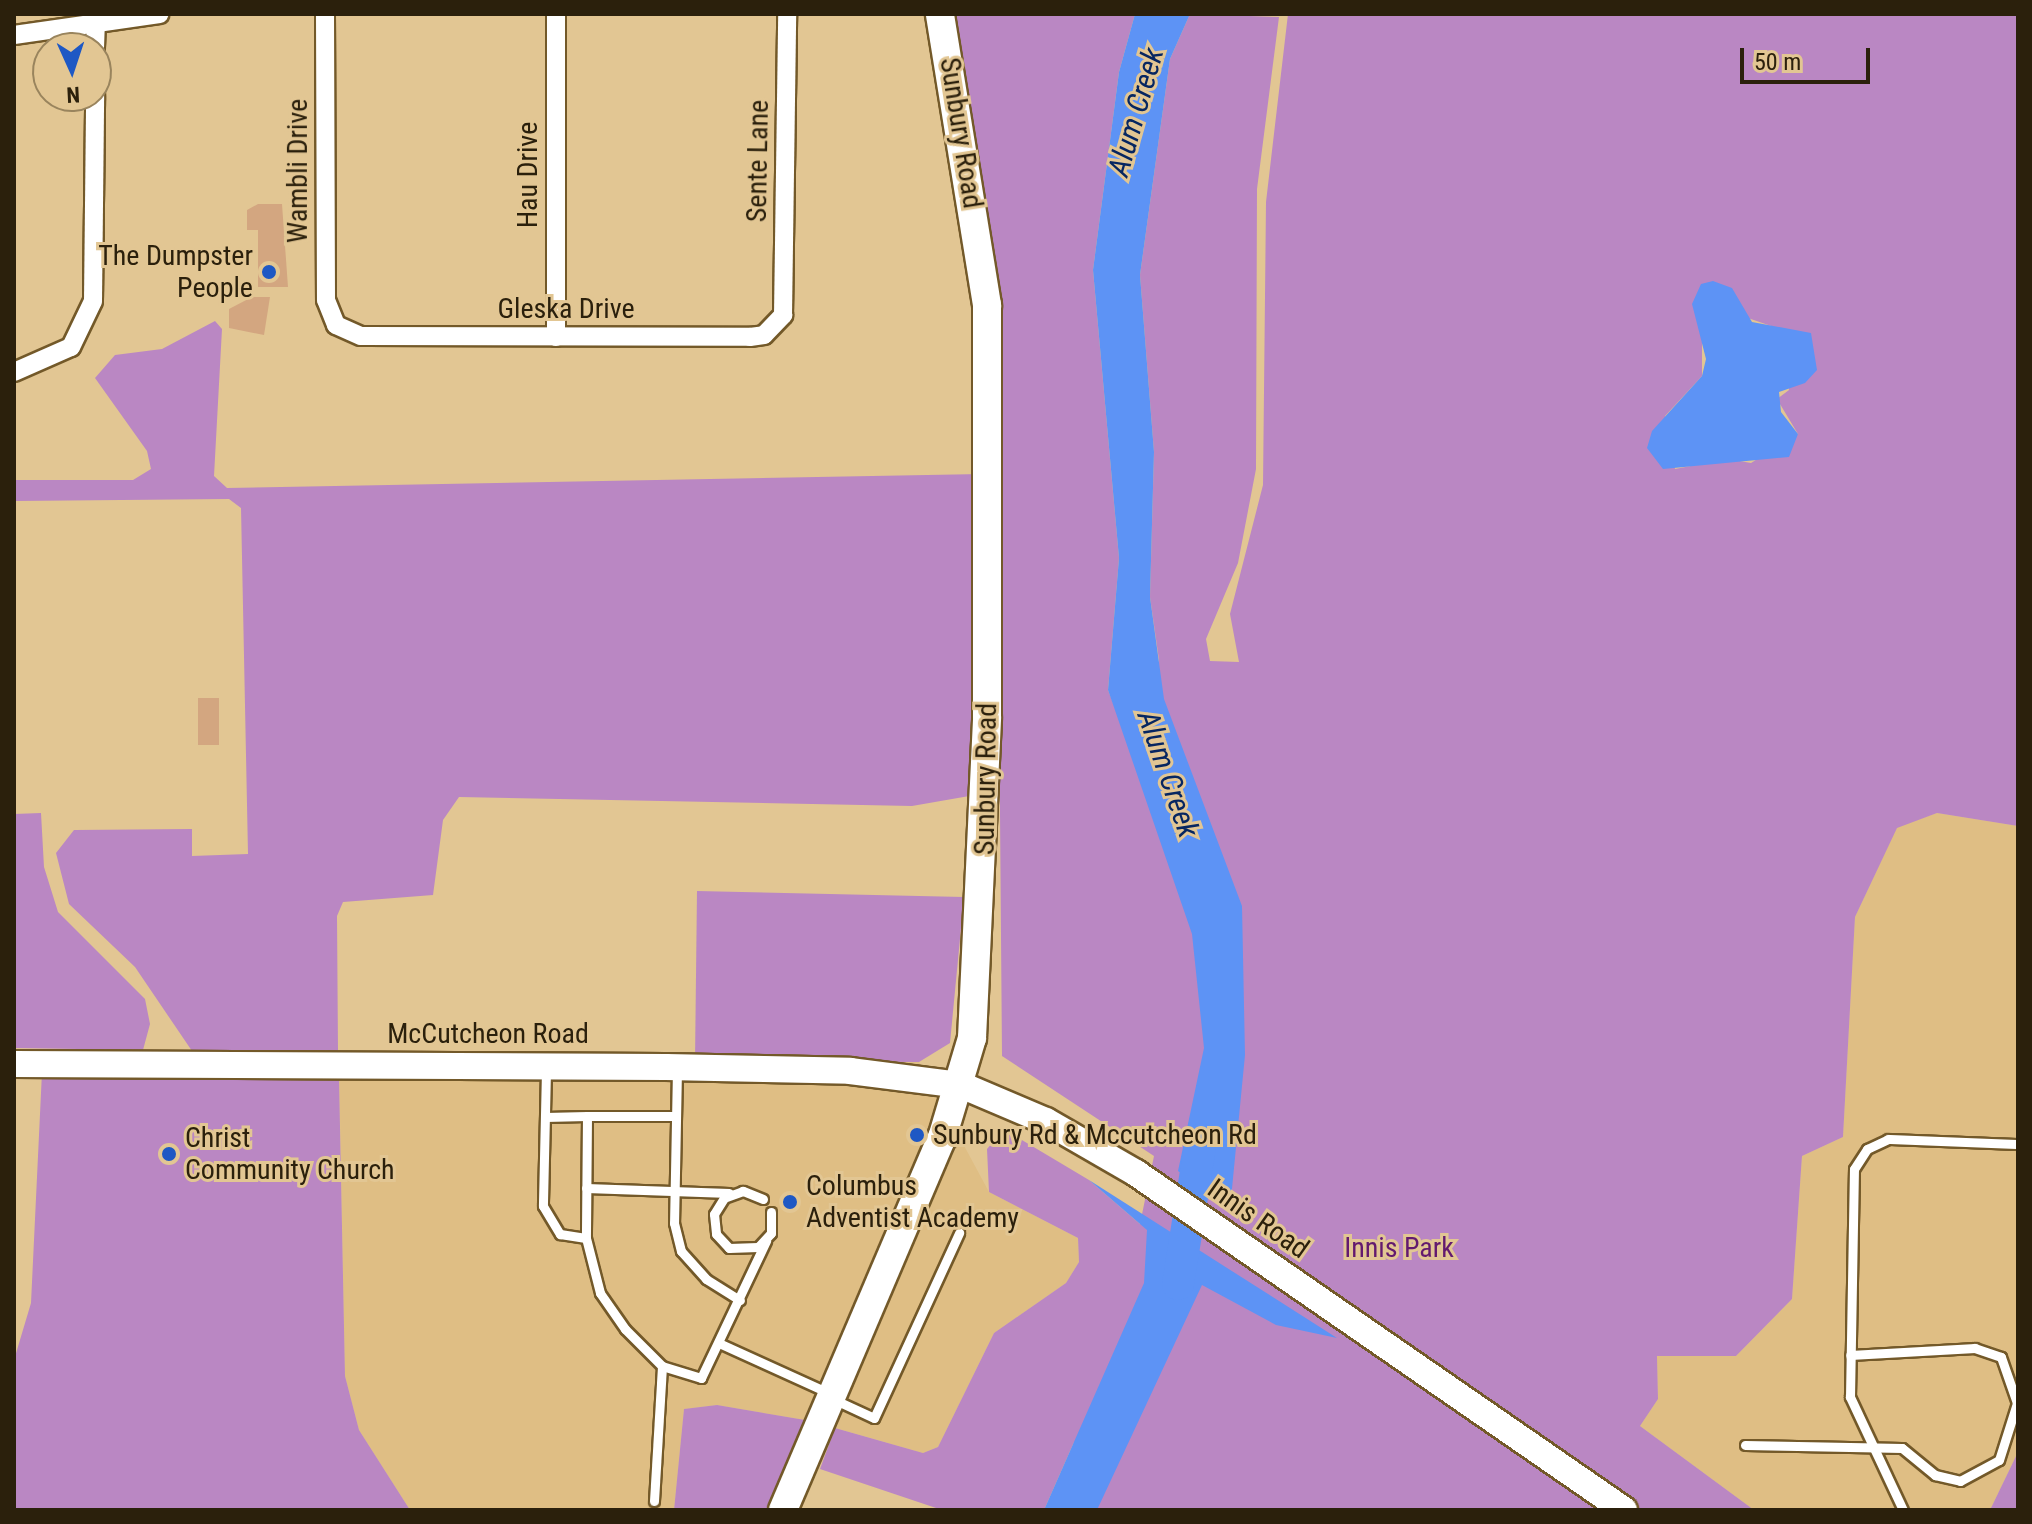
<!DOCTYPE html>
<html>
<head>
<meta charset="utf-8">
<style>
  body { margin:0 }
  #map { position:relative; width:2032px; height:1524px; overflow:hidden; background:#e2c693; font-family:"Roboto Condensed",sans-serif }
  div>[style] { position:absolute }
  .built>* { inset:0; background:#dfbe84 }
  .green>* { inset:0; background:#ba87c3 }
  .water>* { inset:0; background:#5d93f5 }
  .river>* { height:32px; margin:-16px; padding:0 16px; transform-origin:16px; border-radius:16px; background:#5d93f5 }
  .building>* { inset:0; background:#d3a680; transform-origin:0 0 }
  .roads { filter:drop-shadow(2px 0 #735929) drop-shadow(-2px 0 #735929) drop-shadow(0 2px #735929) drop-shadow(0 -2px #735929) }
  .service>* { height:9px; margin:-4.5px; padding:0 4.5px; transform-origin:4.5px; border-radius:4.5px; background:#fff }
  .minor>* { height:18px; margin:-9px; padding:0 9px; transform-origin:9px; border-radius:9px; background:#fff }
  .secondary>* { height:26px; margin:-13px; padding:0 13px; transform-origin:13px; border-radius:13px; background:#fff }
  .primary>* { height:28px; margin:-14px; padding:0 14px; transform-origin:14px; border-radius:14px; background:#fff }
  .dots>* { width:22px; height:22px; translate:-50% -50%; box-sizing:border-box; border:4px solid #e2c693; border-radius:50% }
  span { translate:-50% -50%; white-space:nowrap; text-align:center; line-height:1.15; -webkit-text-stroke:6px #e2c693; paint-order:stroke }
  .street-label { font-size:28px; color:#2b200c }
  .poi-label { font-size:28px; color:#2b200c }
  .right { translate:-100% -50%; text-align:right }
  .left { translate:0 -50%; text-align:left }
  .park-label { font-size:28px; color:#631a6f }
  .water-label { font-size:30px; color:#062661; font-style:italic }
  .frame { position:absolute; inset:0; border:16px solid #2b200c; pointer-events:none }
  .north { position:absolute; left:32px; top:32px; width:80px; height:80px; box-sizing:border-box; background:#e2c693; border:2px solid #99845d; border-radius:50%; rotate:177deg; font-size:22px; font-weight:700; line-height:32px; text-align:center; color:#2b200c }
  .north::after { content:''; display:block; margin:auto; width:28px; height:36px; background:#1e58c4; clip-path:polygon(50% 0,100% 100%,50% 72%,0 100%) }
  .scale { position:absolute; left:1740px; top:48px; width:130px; height:36px; box-sizing:border-box; border:4px solid #2b200c; border-top:0; padding-left:10px; font-size:24px; line-height:28px; white-space:nowrap; color:#2b200c; -webkit-text-stroke:6px #e2c693; paint-order:stroke }
</style>
</head>
<body>
<div id="map">
  <div class="built">
    <div style="clip-path:polygon(1937px 813px,2018px 826px,2018px 1452px,1990px 1510px,1754px 1510px,1640px 1426px,1658px 1399px,1657px 1356px,1736px 1356px,1792px 1299px,1802px 1156px,1843px 1137px,1855px 917px,1897px 827px)"></div>
    <div style="clip-path:polygon(695px 1061px,919px 1062px,989px 1192px,1078px 1238px,1079px 1262px,1066px 1283px,994px 1333px,938px 1447px,923px 1453px,811px 1421px,717px 1405px,684px 1409px,674px 1510px,410px 1510px,359px 1430px,345px 1376px,339px 1067px)"></div>
  </div>
  <div class="green">
    <div style="clip-path:polygon(evenodd,948px 14px,1135px 14px,1119px 72px,1093px 270px,1119px 558px,1108px 690px,1147px 792px,1159px 660px,1150px 597px,1154px 452px,1140px 275px,1170px 59px,1190px 14px,1279px 17px,1257px 189px,1256px 469px,1238px 563px,1206px 639px,1210px 661px,1239px 662px,1230px 614px,1263px 485px,1266px 202px,1288px 14px,2018px 14px,2018px 826px,1937px 813px,1897px 828px,1855px 917px,1843px 1137px,1802px 1156px,1792px 1299px,1736px 1356px,1657px 1356px,1658px 1399px,1640px 1426px,1754px 1510px,1059px 1510px,1074px 1442px,1044px 1510px,942px 1510px,820px 1469px,835px 1428px,923px 1453px,938px 1447px,994px 1333px,1066px 1283px,1079px 1262px,1078px 1238px,989px 1192px,987px 1149px,999px 1135px,1012px 1134px,1089px 1180px,1140px 1224px,1154px 1156px,1002px 1056px,996px 327px,948px 14px,1745px 317px,1777px 328px,1789px 390px,1777px 399px,1798px 434px,1751px 463px,1728px 459px,1675px 469px,1665px 416px,1702px 376px,1702px 340px,1745px 317px)"></div>
    <div style="clip-path:polygon(215px 321px,222px 329px,214px 476px,227px 488px,982px 474px,975px 795px,912px 806px,459px 797px,443px 820px,433px 895px,343px 902px,337px 916px,338px 1051px,192px 1051px,135px 967px,69px 904px,56px 853px,74px 830px,192px 829px,192px 856px,248px 854px,241px 508px,229px 499px,14px 501px,14px 480px,133px 480px,151px 469px,147px 451px,95px 378px,115px 355px,162px 349px)"></div>
    <div style="clip-path:polygon(41px 813px,44px 867px,58px 912px,145px 999px,150px 1024px,143px 1050px,14px 1048px,14px 814px)"></div>
    <div style="clip-path:polygon(697px 891px,964px 897px,950px 1043px,919px 1062px,695px 1061px)"></div>
    <div style="clip-path:polygon(42px 1072px,339px 1077px,345px 1376px,359px 1430px,410px 1510px,14px 1510px,14px 1360px,31px 1303px)"></div>
    <div style="clip-path:polygon(717px 1405px,811px 1421px,772px 1510px,674px 1510px,684px 1409px)"></div>
    <div style="clip-path:polygon(2018px 1452px,2018px 1510px,1990px 1510px)"></div>
  </div>
  <div class="water">
    <div style="clip-path:polygon(1135px 14px,1190px 14px,1170px 59px,1140px 275px,1154px 452px,1150px 597px,1164px 699px,1242px 906px,1245px 1055px,1230px 1209px,1178px 1171px,1204px 1048px,1192px 934px,1108px 690px,1119px 558px,1093px 270px,1119px 72px)"></div>
    <div style="clip-path:polygon(1713px 281px,1732px 288px,1752px 322px,1811px 333px,1817px 370px,1805px 383px,1779px 392px,1781px 412px,1798px 434px,1789px 457px,1663px 469px,1647px 448px,1652px 431px,1702px 376px,1706px 359px,1692px 304px,1701px 284px)"></div>
    <div style="clip-path:polygon(1089px 1180px,1337px 1338px,1276px 1325px,1202px 1285px,1097px 1510px,1044px 1510px,1144px 1283px,1147px 1230px)"></div>
  </div>
  <div class="river">
    <div style="left:1178px;top:1284px;width:146px;rotate:-80.9deg"></div>
  </div>
  <div class="building">
    <div style="clip-path:polygon(258px 204px,282px 204px,288px 287px,258px 287px,258px 230px,247px 230px,247px 210px)"></div>
    <div style="clip-path:polygon(252px 297px,270px 297px,264px 335px,229px 328px,229px 309px)"></div>
    <div style="left:219px;top:698px;width:47px;height:21px;rotate:90deg"></div>
  </div>
  <div class="roads">
    <div class="service">
      <div style="left:677px;top:1069px;width:154px;rotate:91.1deg"></div>
      <div style="left:674px;top:1223px;width:29px;rotate:76deg"></div>
      <div style="left:681px;top:1251px;width:38px;rotate:48deg"></div>
      <div style="left:706px;top:1279px;width:40px;rotate:32deg"></div>
      <div style="left:546px;top:1070px;width:136px;rotate:91.3deg"></div>
      <div style="left:543px;top:1206px;width:33px;rotate:59deg"></div>
      <div style="left:560px;top:1234px;width:26px;rotate:9deg"></div>
      <div style="left:676px;top:1116px;width:89px;rotate:180deg"></div>
      <div style="left:587px;top:1116px;width:122px;rotate:90.5deg"></div>
      <div style="left:586px;top:1238px;width:57px;rotate:75.7deg"></div>
      <div style="left:600px;top:1293px;width:44px;rotate:55.2deg"></div>
      <div style="left:625px;top:1329px;width:52px;rotate:45deg"></div>
      <div style="left:662px;top:1366px;width:41px;rotate:17.1deg"></div>
      <div style="left:701px;top:1378px;width:152px;rotate:-64.6deg"></div>
      <div style="left:545px;top:1117px;width:42px;rotate:-1.4deg"></div>
      <div style="left:586px;top:1188px;width:143px;rotate:2deg"></div>
      <div style="left:763px;top:1199px;width:22px;rotate:-158deg"></div>
      <div style="left:743px;top:1191px;width:20px;rotate:160deg"></div>
      <div style="left:724px;top:1198px;width:19px;rotate:122deg"></div>
      <div style="left:714px;top:1214px;width:20px;rotate:84deg"></div>
      <div style="left:716px;top:1234px;width:19px;rotate:47deg"></div>
      <div style="left:729px;top:1248px;width:29px;rotate:-2deg"></div>
      <div style="left:758px;top:1247px;width:19px;rotate:-47deg"></div>
      <div style="left:771px;top:1233px;width:21px;rotate:-90deg"></div>
      <div style="left:721px;top:1344px;width:121px;rotate:24.4deg"></div>
      <div style="left:833px;top:1399px;width:45px;rotate:24.9deg"></div>
      <div style="left:874px;top:1418px;width:204px;rotate:-65.3deg"></div>
      <div style="left:1745px;top:1445px;width:157px;rotate:1.1deg"></div>
      <div style="left:1902px;top:1448px;width:43px;rotate:39.3deg"></div>
      <div style="left:1935px;top:1475px;width:26px;rotate:13deg"></div>
      <div style="left:1960px;top:1481px;width:44px;rotate:-28.3deg"></div>
      <div style="left:1999px;top:1460px;width:60px;rotate:-72.5deg"></div>
      <div style="left:2017px;top:1403px;width:49px;rotate:-109.2deg"></div>
      <div style="left:2001px;top:1357px;width:28px;rotate:-161deg"></div>
      <div style="left:1975px;top:1348px;width:125px;rotate:176.8deg"></div>
      <div style="left:654px;top:1501px;width:135px;rotate:-86.6deg"></div>
      <div style="left:1903px;top:1510px;width:125px;rotate:-115.1deg"></div>
      <div style="left:1850px;top:1397px;width:228px;rotate:-89deg"></div>
      <div style="left:1854px;top:1169px;width:24px;rotate:-57deg"></div>
      <div style="left:1867px;top:1149px;width:23px;rotate:-25deg"></div>
      <div style="left:1888px;top:1139px;width:130px;rotate:2.2deg"></div>
    </div>
    <div class="minor">
      <div style="left:325px;top:14px;width:286px;rotate:89.8deg"></div>
      <div style="left:326px;top:300px;width:27px;rotate:68deg"></div>
      <div style="left:336px;top:325px;width:27px;rotate:24deg"></div>
      <div style="left:361px;top:336px;width:389px;rotate:0.1deg"></div>
      <div style="left:750px;top:337px;width:14px;rotate:-8deg"></div>
      <div style="left:764px;top:335px;width:28px;rotate:-46deg"></div>
      <div style="left:783px;top:315px;width:301px;rotate:-89.2deg"></div>
      <div style="left:14px;top:35px;width:147px;rotate:-8.2deg"></div>
      <div style="left:95px;top:48px;width:34px;rotate:-88deg"></div>
      <div style="left:556px;top:337px;width:323px;rotate:-90deg"></div>
      <div style="left:14px;top:372px;width:62px;rotate:-23.7deg"></div>
      <div style="left:71px;top:347px;width:51px;rotate:-64.4deg"></div>
      <div style="left:93px;top:301px;width:205px;rotate:-89.4deg"></div>
    </div>
    <div class="secondary">
      <div style="left:14px;top:1064px;width:652px;rotate:0.26deg"></div>
      <div style="left:666px;top:1067px;width:184px;rotate:1.2deg"></div>
      <div style="left:850px;top:1071px;width:112px;rotate:7.2deg"></div>
      <div style="left:961px;top:1085px;width:92px;rotate:23deg"></div>
      <div style="left:1046px;top:1121px;width:104px;rotate:30deg"></div>
      <div style="left:1136px;top:1173px;width:593px;rotate:34.63deg"></div>
    </div>
    <div class="primary">
      <div style="left:783px;top:1510px;width:405px;rotate:-66.9deg"></div>
      <div style="left:942px;top:1138px;width:104px;rotate:-73.3deg"></div>
      <div style="left:972px;top:1038px;width:321px;rotate:-87.3deg"></div>
      <div style="left:987px;top:717px;width:412px;rotate:-90deg"></div>
      <div style="left:987px;top:305px;width:295px;rotate:-99.2deg"></div>
    </div>
  </div>
  <div class="dots">
    <div style="left:269px;top:272px;background:#1e58c4"></div>
    <div style="left:917px;top:1135px;background:#1e58c4"></div>
    <div style="left:169px;top:1154px;background:#1e58c4"></div>
    <div style="left:790px;top:1202px;background:#1e58c4"></div>
  </div>
  <div class="street-label">
    <span style="left:961px;top:133px;rotate:81deg">Sunbury Road</span>
    <span style="left:758px;top:161px;rotate:-89deg">Sente Lane</span>
    <span style="left:298px;top:171px;rotate:-90deg">Wambli Drive</span>
    <span style="left:528px;top:175px;rotate:-90deg">Hau Drive</span>
    <span style="left:566px;top:309px">Gleska Drive</span>
    <span style="left:986px;top:779px;rotate:-89deg">Sunbury Road</span>
    <span style="left:488px;top:1034px">McCutcheon Road</span>
    <span style="left:1258px;top:1219px;rotate:35deg">Innis Road</span>
  </div>
  <div class="poi-label">
    <span class="right" style="left:253px;top:272px">The Dumpster<br>People</span>
    <span class="left" style="left:933px;top:1135px">Sunbury Rd &amp; Mccutcheon Rd</span>
    <span class="left" style="left:185px;top:1154px">Christ<br>Community Church</span>
    <span class="left" style="left:806px;top:1202px">Columbus<br>Adventist Academy</span>
  </div>
  <div class="park-label">
    <span style="left:1399px;top:1248px">Innis Park</span>
  </div>
  <div class="water-label">
    <span style="left:1136px;top:112px;rotate:-74deg">Alum Creek</span>
    <span style="left:1168px;top:774px;rotate:71deg">Alum Creek</span>
  </div>
  <div class="frame"></div>
  <div class="north">N</div>
  <div class="scale">50 m</div>
</div>
</body>
</html>
